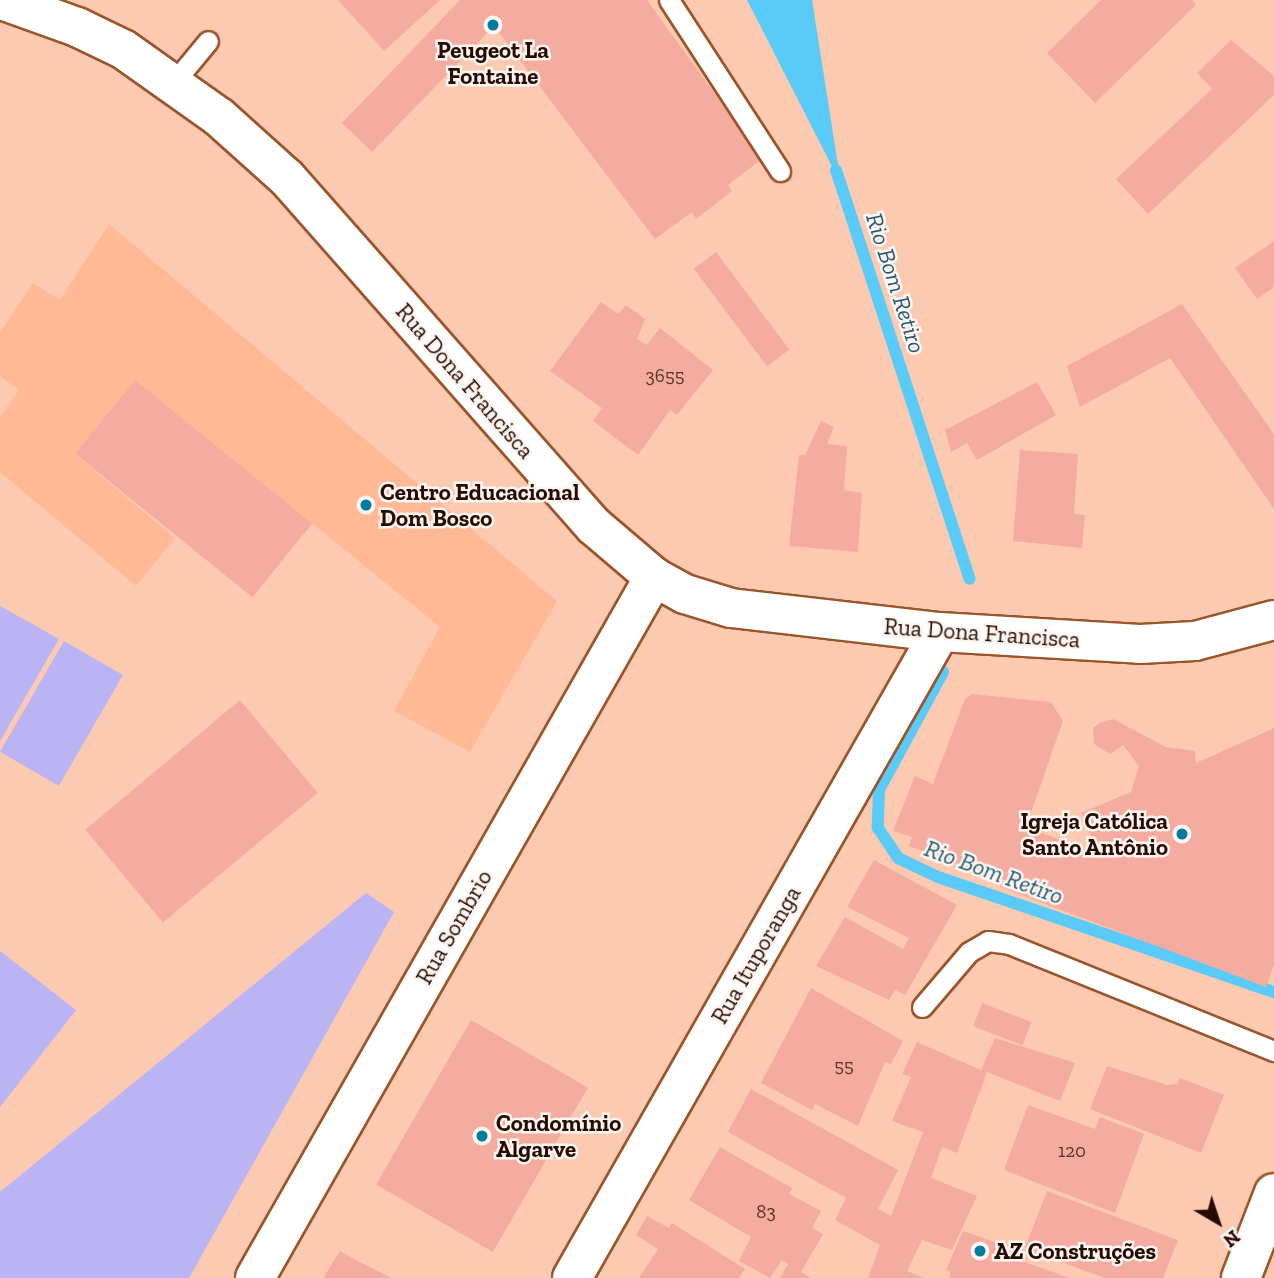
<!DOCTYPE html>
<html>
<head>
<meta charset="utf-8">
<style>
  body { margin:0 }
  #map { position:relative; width:1274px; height:1278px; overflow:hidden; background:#fbcab1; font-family:"Zilla Slab",serif }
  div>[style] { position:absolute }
  .built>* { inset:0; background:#ffb994 }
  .green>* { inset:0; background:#bab3f4; transform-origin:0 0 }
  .water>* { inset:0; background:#5acaf9 }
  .stream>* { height:12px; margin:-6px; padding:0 6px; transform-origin:6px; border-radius:6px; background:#5acaf9 }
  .building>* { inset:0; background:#f4aca1; transform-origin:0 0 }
  .roads { filter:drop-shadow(2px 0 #9b552b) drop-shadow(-2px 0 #9b552b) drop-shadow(0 2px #9b552b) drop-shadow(0 -2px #9b552b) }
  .lane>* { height:19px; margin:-9.5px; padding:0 9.5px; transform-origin:9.5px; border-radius:9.5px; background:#fff }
  .street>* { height:38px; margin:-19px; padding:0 19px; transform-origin:19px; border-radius:19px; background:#fff }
  .secondary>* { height:38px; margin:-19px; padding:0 19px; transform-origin:19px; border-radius:19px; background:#fff }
  .primary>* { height:38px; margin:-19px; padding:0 19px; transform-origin:19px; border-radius:19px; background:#fff }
  .dots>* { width:19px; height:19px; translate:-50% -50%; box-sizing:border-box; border:4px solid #fef5f1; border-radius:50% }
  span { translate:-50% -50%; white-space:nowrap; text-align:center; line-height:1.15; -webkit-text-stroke:5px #fef5f1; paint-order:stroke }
  .number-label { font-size:19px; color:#5a3328 }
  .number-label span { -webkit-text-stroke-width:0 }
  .poi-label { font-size:23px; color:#270b00; font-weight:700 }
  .left { translate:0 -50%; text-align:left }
  .right { translate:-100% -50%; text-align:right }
  .street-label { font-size:23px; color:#270b00 }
  .water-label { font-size:24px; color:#1f5b74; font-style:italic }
  .north { position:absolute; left:1183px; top:1187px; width:70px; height:70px; -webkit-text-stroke:5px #fef5f1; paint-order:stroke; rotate:141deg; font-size:19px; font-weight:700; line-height:28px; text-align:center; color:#270b00 }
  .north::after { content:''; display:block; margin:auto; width:24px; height:32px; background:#270b00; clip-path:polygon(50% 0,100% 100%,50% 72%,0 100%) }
</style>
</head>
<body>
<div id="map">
  <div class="built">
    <div style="clip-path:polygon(109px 224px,557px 601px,470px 752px,394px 711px,440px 627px,136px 381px,75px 454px,175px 538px,136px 586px,0 472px,0 417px,19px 390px,0 376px,0 333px,33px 283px,60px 300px)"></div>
  </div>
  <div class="green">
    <div style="clip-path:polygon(0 606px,59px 639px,0 741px)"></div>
    <div style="left:64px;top:641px;width:68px;height:128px;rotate:30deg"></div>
    <div style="clip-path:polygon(366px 893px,394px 912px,189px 1278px,0 1278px,0 1192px)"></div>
    <div style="clip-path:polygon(0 951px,76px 1010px,0 1107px)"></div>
  </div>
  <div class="water">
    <div style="clip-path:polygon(747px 0,812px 0,841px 184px)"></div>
  </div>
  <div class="stream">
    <div style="left:836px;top:170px;width:430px;rotate:71.9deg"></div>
    <div style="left:943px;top:672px;width:134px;rotate:118.5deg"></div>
    <div style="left:879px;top:790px;width:38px;rotate:92deg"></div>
    <div style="left:878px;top:828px;width:36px;rotate:56deg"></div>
    <div style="left:898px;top:858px;width:44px;rotate:25.4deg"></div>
    <div style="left:938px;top:877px;width:355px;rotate:18.9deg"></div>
  </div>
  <div class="building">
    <div style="clip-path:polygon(338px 0,440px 0,384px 51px)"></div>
    <div style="clip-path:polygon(460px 0,647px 0,762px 159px,728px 185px,732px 191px,696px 219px,692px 212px,655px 239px,494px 26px,372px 152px,342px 123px)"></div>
    <div style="clip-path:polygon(1101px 0,1192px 0,1196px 5px,1095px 103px,1047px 53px)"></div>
    <div style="clip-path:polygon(1231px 40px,1274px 76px,1274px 95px,1148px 214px,1116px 179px,1212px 89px,1197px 73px)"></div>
    <div style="clip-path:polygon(1274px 241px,1274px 287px,1257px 299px,1235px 268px)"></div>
    <div style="left:716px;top:252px;width:122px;height:28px;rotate:53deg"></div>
    <div style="clip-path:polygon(601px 302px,618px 314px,626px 305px,645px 319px,637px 339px,647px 345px,660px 328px,713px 370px,677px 415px,670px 410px,638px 455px,593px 421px,602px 408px,550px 371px)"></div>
    <div style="clip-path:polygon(1182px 304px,1274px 434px,1274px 509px,1170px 358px,1080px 407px,1067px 366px)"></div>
    <div style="left:135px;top:380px;width:228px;height:95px;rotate:39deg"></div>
    <div style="clip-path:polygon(1037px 382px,1056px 415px,977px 460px,967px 443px,951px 452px,945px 430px)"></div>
    <div style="clip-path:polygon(821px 421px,834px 427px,827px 444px,847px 446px,844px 490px,862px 493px,858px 552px,789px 546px,799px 455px,805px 455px)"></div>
    <div style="clip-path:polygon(1020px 450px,1078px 454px,1074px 514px,1085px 515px,1082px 548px,1013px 541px)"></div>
    <div style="clip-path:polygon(972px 694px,1051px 702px,1063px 721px,1026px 827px,1099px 854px,1081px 813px,1131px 792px,1139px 766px,1123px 745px,1110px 754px,1094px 744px,1093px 728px,1101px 722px,1113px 719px,1166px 747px,1195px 751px,1196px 763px,1274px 728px,1274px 965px,1266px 987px,1000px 887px,1001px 881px,909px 846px,912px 837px,893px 831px,915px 776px,933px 784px,965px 699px)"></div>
    <div style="left:240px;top:700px;width:121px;height:202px;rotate:50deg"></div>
    <div style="clip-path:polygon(874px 860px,957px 905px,905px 995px,895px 990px,889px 1000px,816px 966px,845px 917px,903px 949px,909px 938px,847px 907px)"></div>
    <div style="clip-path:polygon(811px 988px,903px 1041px,891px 1064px,885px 1062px,858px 1126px,815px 1104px,812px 1110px,761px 1083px)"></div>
    <div style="left:982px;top:1003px;width:53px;height:25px;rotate:21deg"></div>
    <div style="left:471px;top:1020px;width:135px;height:190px;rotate:30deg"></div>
    <div style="clip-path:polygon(995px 1038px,1075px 1063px,1060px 1101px,987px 1072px,957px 1153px,942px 1147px,931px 1178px,977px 1196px,952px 1250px,922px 1240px,907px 1271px,924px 1278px,868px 1278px,880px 1245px,835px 1220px,846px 1198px,728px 1132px,751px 1089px,898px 1170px,878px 1209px,891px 1216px,923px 1132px,892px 1121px,911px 1077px,902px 1074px,917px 1042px,981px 1070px)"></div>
    <div style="clip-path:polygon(1107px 1066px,1167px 1085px,1177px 1084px,1180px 1078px,1224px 1095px,1201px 1153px,1090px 1109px)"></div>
    <div style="clip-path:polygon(1028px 1105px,1095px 1129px,1100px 1117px,1144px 1134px,1115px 1213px,1004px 1170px)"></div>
    <div style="clip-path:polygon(720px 1147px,792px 1188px,789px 1194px,821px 1211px,812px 1228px,823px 1234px,801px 1272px,811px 1278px,780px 1278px,788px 1264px,782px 1260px,770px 1278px,739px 1261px,751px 1237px,689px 1200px)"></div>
    <div style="clip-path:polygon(1047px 1191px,1178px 1240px,1163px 1278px,1104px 1278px,1025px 1248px)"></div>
    <div style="clip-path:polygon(647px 1216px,669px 1228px,672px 1223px,745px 1269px,739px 1278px,639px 1278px,658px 1249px,636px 1235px)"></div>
    <div style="clip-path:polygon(963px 1231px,1009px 1247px,1005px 1255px,1070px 1278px,949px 1278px,951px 1272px,946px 1270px)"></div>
    <div style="clip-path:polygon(340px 1251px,358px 1261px,391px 1278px,323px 1278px)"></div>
  </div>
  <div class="roads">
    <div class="lane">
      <div style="left:669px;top:0;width:204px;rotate:57deg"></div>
      <div style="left:174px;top:82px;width:53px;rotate:-50.3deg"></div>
      <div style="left:922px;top:1007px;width:72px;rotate:-49.5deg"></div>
      <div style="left:969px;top:952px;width:22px;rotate:-30deg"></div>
      <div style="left:988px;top:941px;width:21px;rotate:8deg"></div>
      <div style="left:1009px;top:944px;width:286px;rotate:22deg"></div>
    </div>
    <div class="street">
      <div style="left:255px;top:1278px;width:807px;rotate:-60.35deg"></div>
      <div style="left:572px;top:1278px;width:743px;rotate:-60.33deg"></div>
    </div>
    <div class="secondary">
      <div style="left:1241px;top:1278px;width:91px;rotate:-68.8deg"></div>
    </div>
    <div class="primary">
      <div style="left:2px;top:0;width:80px;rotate:19.8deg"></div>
      <div style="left:77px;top:27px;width:51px;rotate:25.6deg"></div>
      <div style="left:123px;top:49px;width:118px;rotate:35.3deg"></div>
      <div style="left:219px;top:117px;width:91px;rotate:41.9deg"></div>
      <div style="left:287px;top:178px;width:464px;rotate:48.6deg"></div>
      <div style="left:594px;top:526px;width:79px;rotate:40.4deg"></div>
      <div style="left:654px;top:577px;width:35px;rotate:29deg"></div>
      <div style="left:685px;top:594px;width:48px;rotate:16.9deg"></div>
      <div style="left:731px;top:608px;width:210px;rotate:6.6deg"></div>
      <div style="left:940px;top:632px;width:200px;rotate:3.4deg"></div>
      <div style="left:1140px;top:644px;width:55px;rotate:-3.1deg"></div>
      <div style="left:1195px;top:641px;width:82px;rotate:-14.9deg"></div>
    </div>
  </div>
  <div class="dots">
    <div style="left:493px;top:25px;background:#007ba2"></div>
    <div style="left:366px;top:505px;background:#007ba2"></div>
    <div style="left:1182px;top:834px;background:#007ba2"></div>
    <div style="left:482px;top:1136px;background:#007ba2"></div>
    <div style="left:980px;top:1251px;background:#007ba2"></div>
  </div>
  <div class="number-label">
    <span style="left:665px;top:376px">3655</span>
    <span style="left:844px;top:1066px">55</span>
    <span style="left:1072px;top:1151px">120</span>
    <span style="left:766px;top:1212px">83</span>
  </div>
  <div class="poi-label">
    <span style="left:493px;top:63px">Peugeot La<br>Fontaine</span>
    <span class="left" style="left:380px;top:505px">Centro Educacional<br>Dom Bosco</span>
    <span class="right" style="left:1168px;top:834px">Igreja Católica<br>Santo Antônio</span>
    <span class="left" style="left:496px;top:1136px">Condomínio<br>Algarve</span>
    <span class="left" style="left:994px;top:1251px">AZ Construções</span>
  </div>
  <div class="street-label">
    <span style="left:465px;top:381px;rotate:49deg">Rua Dona Francisca</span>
    <span style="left:982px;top:633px;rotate:4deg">Rua Dona Francisca</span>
    <span style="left:454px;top:927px;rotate:-60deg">Rua Sombrio</span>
    <span style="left:756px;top:955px;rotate:-60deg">Rua Ituporanga</span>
  </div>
  <div class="water-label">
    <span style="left:896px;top:283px;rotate:72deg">Rio Bom Retiro</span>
    <span style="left:994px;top:872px;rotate:20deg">Rio Bom Retiro</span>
  </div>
  <div class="north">N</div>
</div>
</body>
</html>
